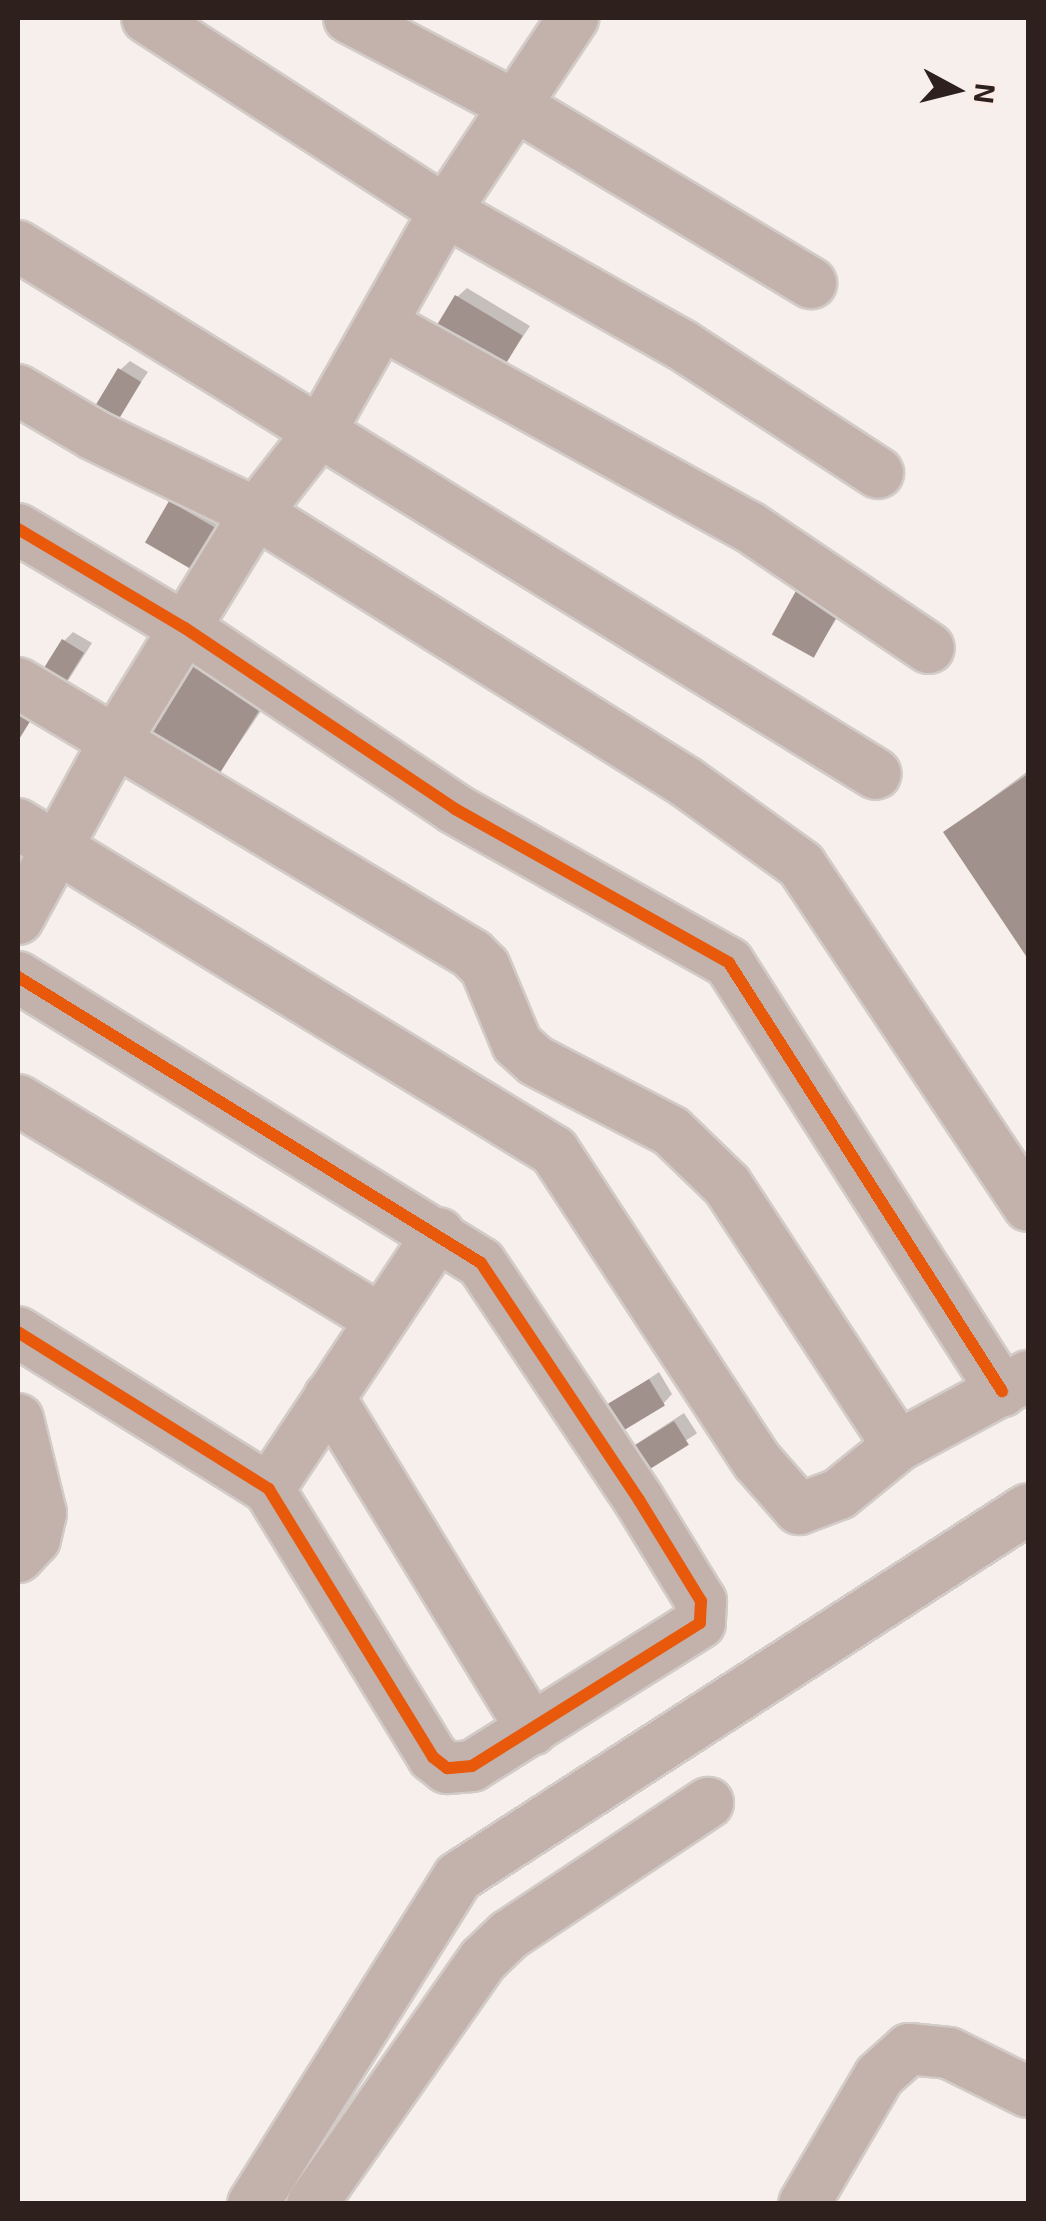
<!DOCTYPE html>
<html>
<head>
<meta charset="utf-8">
<style>
  body { margin:0 }
  #map { position:relative; width:1046px; height:2221px; overflow:hidden; background:#f7efec; font-family:"Exo 2",sans-serif }
  div>[style] { position:absolute }
  .shadow>* { inset:0; background:#0003; transform-origin:0 0 }
  .building>* { inset:0; background:#a1918c; transform-origin:0 0 }
  .roads { filter:drop-shadow(2px 0 #d2cbc7) drop-shadow(-2px 0 #d2cbc7) drop-shadow(0 2px #d2cbc7) drop-shadow(0 -2px #d2cbc7) }
  .minor>* { height:50px; margin:-25px; padding:0 25px; transform-origin:25px; border-radius:25px; background:#c3b2ac }
  .cycleway>* { height:12px; margin:-6px; padding:0 6px; transform-origin:6px; border-radius:6px; background:#e8590c }
  span { translate:-50% -50%; white-space:nowrap; text-align:center; line-height:1.15; -webkit-text-stroke:10px #fcece7; paint-order:stroke }
  .frame { position:absolute; inset:0; border:20px solid #2e201c; pointer-events:none }
  .north { position:absolute; left:906px; top:40px; width:100px; height:100px; -webkit-text-stroke:8px #fcece7; paint-order:stroke; rotate:97deg; font-size:28px; font-weight:700; line-height:40px; text-align:center; color:#2e201c }
  .north::after { content:''; display:block; margin:auto; width:35px; height:45px; background:#2e201c; clip-path:polygon(50% 0,100% 100%,50% 72%,0 100%) }
</style>
</head>
<body>
<div id="map">
  <div class="shadow">
    <div style="clip-path:polygon(467px 288px,530px 326px,499px 372px,457px 297px)"></div>
    <div style="clip-path:polygon(130px 361px,148px 372px,113px 423px,120px 370px)"></div>
    <div style="clip-path:polygon(181px 493px,228px 520px,204px 560px,148px 542px)"></div>
    <div style="clip-path:polygon(847px 602px,814px 655px,776px 634px)"></div>
    <div style="clip-path:polygon(73px 632px,92px 643px,64px 687px,64px 641px)"></div>
    <div style="clip-path:polygon(192px 637px,276px 689px,208px 789px)"></div>
    <div style="clip-path:polygon(1028px 771px,1028px 955px,946px 832px)"></div>
    <div style="clip-path:polygon(659px 1372px,672px 1394px,663px 1404px,601px 1412px)"></div>
    <div style="left:684px;top:1413px;width:24px;height:63px;rotate:57deg"></div>
  </div>
  <div class="building">
    <div style="left:455px;top:295px;width:79px;height:45px;rotate:31deg"></div>
    <div style="left:118px;top:368px;width:27px;height:52px;rotate:31deg"></div>
    <div style="left:169px;top:501px;width:59px;height:48px;rotate:30deg"></div>
    <div style="left:797px;top:589px;width:48px;height:52px;rotate:29deg"></div>
    <div style="left:62px;top:639px;width:26px;height:55px;rotate:32deg"></div>
    <div style="left:176px;top:649px;width:103px;height:104px;rotate:32deg"></div>
    <div style="clip-path:polygon(18px 705px,34px 715px,18px 741px)"></div>
    <div style="clip-path:polygon(1028px 774px,1028px 959px,943px 832px)"></div>
    <div style="left:649px;top:1379px;width:31px;height:60px;rotate:59deg"></div>
    <div style="left:674px;top:1421px;width:28px;height:53px;rotate:58deg"></div>
  </div>
  <div class="roads">
    <div class="minor">
      <div style="left:147px;top:18px;width:355px;rotate:32.9deg"></div>
      <div style="left:445px;top:211px;width:272px;rotate:29.5deg"></div>
      <div style="left:682px;top:345px;width:234px;rotate:33.1deg"></div>
      <div style="left:349px;top:18px;width:191px;rotate:27.8deg"></div>
      <div style="left:518px;top:107px;width:342px;rotate:31deg"></div>
      <div style="left:18px;top:246px;width:1007px;rotate:31.61deg"></div>
      <div style="left:385px;top:326px;width:414px;rotate:28.9deg"></div>
      <div style="left:748px;top:526px;width:218px;rotate:34deg"></div>
      <div style="left:18px;top:390px;width:88px;rotate:30.6deg"></div>
      <div style="left:94px;top:435px;width:180px;rotate:25.7deg"></div>
      <div style="left:256px;top:513px;width:507px;rotate:32.03deg"></div>
      <div style="left:686px;top:782px;width:142px;rotate:35.8deg"></div>
      <div style="left:801px;top:865px;width:410px;rotate:56.3deg"></div>
      <div style="left:18px;top:529px;width:194px;rotate:30.7deg"></div>
      <div style="left:185px;top:628px;width:325px;rotate:33.8deg"></div>
      <div style="left:455px;top:809px;width:314px;rotate:29.3deg"></div>
      <div style="left:729px;top:963px;width:508px;rotate:57.47deg"></div>
      <div style="left:18px;top:683px;width:529px;rotate:30.83deg"></div>
      <div style="left:472px;top:954px;width:18px;rotate:45deg"></div>
      <div style="left:485px;top:967px;width:83px;rotate:67.4deg"></div>
      <div style="left:517px;top:1044px;width:25px;rotate:42deg"></div>
      <div style="left:536px;top:1061px;width:152px;rotate:27.4deg"></div>
      <div style="left:671px;top:1131px;width:78px;rotate:44deg"></div>
      <div style="left:727px;top:1185px;width:312px;rotate:56.8deg"></div>
      <div style="left:18px;top:824px;width:628px;rotate:31.39deg"></div>
      <div style="left:554px;top:1151px;width:371px;rotate:56.8deg"></div>
      <div style="left:757px;top:1461px;width:64px;rotate:48.8deg"></div>
      <div style="left:799px;top:1509px;width:43px;rotate:-20.6deg"></div>
      <div style="left:839px;top:1494px;width:76px;rotate:-39.1deg"></div>
      <div style="left:898px;top:1446px;width:148px;rotate:-28.3deg"></div>
      <div style="left:18px;top:919px;width:203px;rotate:-61.4deg"></div>
      <div style="left:115px;top:741px;width:268px;rotate:-58.3deg"></div>
      <div style="left:256px;top:513px;width:105px;rotate:-51.9deg"></div>
      <div style="left:321px;top:430px;width:252px;rotate:-60.5deg"></div>
      <div style="left:445px;top:211px;width:232px;rotate:-56.4deg"></div>
      <div style="left:18px;top:977px;width:544px;rotate:31.7deg"></div>
      <div style="left:481px;top:1263px;width:285px;rotate:56.3deg"></div>
      <div style="left:639px;top:1500px;width:119px;rotate:58.5deg"></div>
      <div style="left:701px;top:1601px;width:22px;rotate:93deg"></div>
      <div style="left:700px;top:1623px;width:269px;rotate:147.9deg"></div>
      <div style="left:472px;top:1766px;width:25px;rotate:175deg"></div>
      <div style="left:447px;top:1768px;width:18px;rotate:-142deg"></div>
      <div style="left:433px;top:1757px;width:314px;rotate:-121.5deg"></div>
      <div style="left:269px;top:1489px;width:296px;rotate:-148deg"></div>
      <div style="left:18px;top:1100px;width:423px;rotate:31.2deg"></div>
      <div style="left:329px;top:1397px;width:390px;rotate:58.6deg"></div>
      <div style="left:18px;top:1419px;width:97px;rotate:76.3deg"></div>
      <div style="left:41px;top:1513px;width:27px;rotate:103deg"></div>
      <div style="left:35px;top:1539px;width:25px;rotate:133deg"></div>
      <div style="left:269px;top:1489px;width:307px;rotate:-56.4deg"></div>
      <div style="left:253px;top:2204px;width:386px;rotate:-57.9deg"></div>
      <div style="left:458px;top:1877px;width:678px;rotate:-32.85deg"></div>
      <div style="left:312px;top:2204px;width:298px;rotate:-55deg"></div>
      <div style="left:483px;top:1960px;width:36px;rotate:-44deg"></div>
      <div style="left:509px;top:1935px;width:239px;rotate:-33.6deg"></div>
      <div style="left:804px;top:2204px;width:148px;rotate:-59.6deg"></div>
      <div style="left:879px;top:2076px;width:40px;rotate:-42deg"></div>
      <div style="left:909px;top:2049px;width:40px;rotate:5.7deg"></div>
      <div style="left:949px;top:2053px;width:88px;rotate:26.3deg"></div>
    </div>
  </div>
  <div class="cycleway">
    <div style="left:18px;top:529px;width:194px;rotate:30.7deg"></div>
    <div style="left:185px;top:628px;width:325px;rotate:33.8deg"></div>
    <div style="left:455px;top:809px;width:314px;rotate:29.3deg"></div>
    <div style="left:729px;top:963px;width:508px;rotate:57.47deg"></div>
    <div style="left:18px;top:977px;width:544px;rotate:31.7deg"></div>
    <div style="left:481px;top:1263px;width:285px;rotate:56.3deg"></div>
    <div style="left:639px;top:1500px;width:119px;rotate:58.5deg"></div>
    <div style="left:701px;top:1601px;width:22px;rotate:93deg"></div>
    <div style="left:700px;top:1623px;width:269px;rotate:147.9deg"></div>
    <div style="left:472px;top:1766px;width:25px;rotate:175deg"></div>
    <div style="left:447px;top:1768px;width:18px;rotate:-142deg"></div>
    <div style="left:433px;top:1757px;width:314px;rotate:-121.5deg"></div>
    <div style="left:269px;top:1489px;width:296px;rotate:-148deg"></div>
  </div>
  <div class="frame"></div>
  <div class="north">N</div>
</div>
</body>
</html>
